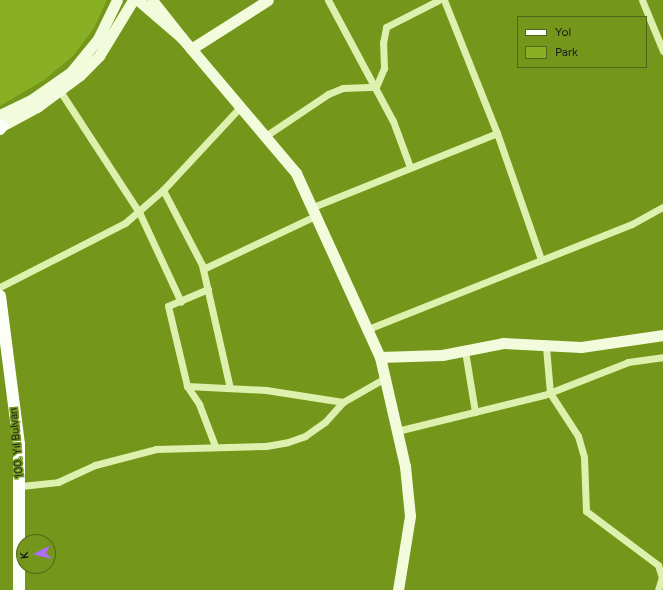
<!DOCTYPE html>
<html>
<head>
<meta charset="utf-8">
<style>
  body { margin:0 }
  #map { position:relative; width:663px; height:590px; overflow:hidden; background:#73961b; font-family:Figtree,sans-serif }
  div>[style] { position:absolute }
  .green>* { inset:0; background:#89af24 }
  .street>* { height:7px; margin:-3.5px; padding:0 3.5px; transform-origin:3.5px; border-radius:3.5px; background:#def0ae }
  .secondary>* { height:11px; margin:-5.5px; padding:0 5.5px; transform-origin:5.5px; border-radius:5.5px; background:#f2fbdc }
  .primary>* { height:12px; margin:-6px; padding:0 6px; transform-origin:6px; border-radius:6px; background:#fcfff7 }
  span { translate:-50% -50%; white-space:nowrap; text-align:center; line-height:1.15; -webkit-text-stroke:3.5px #73961b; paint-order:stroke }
  .street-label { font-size:11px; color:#1d1d1d }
  .legend { position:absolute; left:517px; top:16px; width:130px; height:52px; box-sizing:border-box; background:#73961b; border:1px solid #51661c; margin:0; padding:5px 7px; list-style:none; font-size:12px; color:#1d1d1d }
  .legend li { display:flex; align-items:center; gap:8px; height:20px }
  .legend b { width:20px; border:1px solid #51661c }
  .north { position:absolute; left:16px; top:534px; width:40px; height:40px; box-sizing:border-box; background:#73961b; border:1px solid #51661c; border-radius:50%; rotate:263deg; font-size:11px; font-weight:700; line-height:16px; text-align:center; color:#1d1d1d }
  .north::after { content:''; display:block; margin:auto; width:14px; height:18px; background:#ad6dff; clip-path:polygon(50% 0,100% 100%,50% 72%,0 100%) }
</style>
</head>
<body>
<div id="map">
  <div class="green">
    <div style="clip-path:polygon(0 0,107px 0,94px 28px,73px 56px,44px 80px,0 106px)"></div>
  </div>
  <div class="street">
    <div style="left:328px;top:0;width:137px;rotate:61.8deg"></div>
    <div style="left:393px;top:121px;width:49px;rotate:69.7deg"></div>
    <div style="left:444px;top:0;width:143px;rotate:68.3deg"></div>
    <div style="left:497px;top:133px;width:133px;rotate:70.8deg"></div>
    <div style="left:642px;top:0;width:55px;rotate:67.6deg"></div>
    <div style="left:60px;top:91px;width:145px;rotate:56.9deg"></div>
    <div style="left:139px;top:212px;width:99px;rotate:65deg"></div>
    <div style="left:267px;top:135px;width:73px;rotate:-33.9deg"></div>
    <div style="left:328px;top:94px;width:16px;rotate:-22deg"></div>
    <div style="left:343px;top:88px;width:33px;rotate:-2deg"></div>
    <div style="left:376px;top:87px;width:21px;rotate:-67deg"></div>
    <div style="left:384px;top:68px;width:25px;rotate:-92deg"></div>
    <div style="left:383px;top:43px;width:16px;rotate:-79deg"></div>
    <div style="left:386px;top:27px;width:59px;rotate:-27deg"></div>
    <div style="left:163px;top:190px;width:85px;rotate:62.5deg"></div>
    <div style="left:202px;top:265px;width:126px;rotate:77.2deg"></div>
    <div style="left:313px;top:207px;width:198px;rotate:-21.9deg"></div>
    <div style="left:203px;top:269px;width:126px;rotate:-25.3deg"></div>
    <div style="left:0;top:287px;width:140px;rotate:-27.1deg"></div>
    <div style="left:125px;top:223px;width:50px;rotate:-41deg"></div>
    <div style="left:163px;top:190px;width:115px;rotate:-47.1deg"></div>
    <div style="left:208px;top:289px;width:43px;rotate:157deg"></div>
    <div style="left:168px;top:306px;width:82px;rotate:76.6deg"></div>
    <div style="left:187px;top:386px;width:22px;rotate:56deg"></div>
    <div style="left:199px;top:404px;width:45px;rotate:69.1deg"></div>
    <div style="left:368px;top:329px;width:284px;rotate:-21.7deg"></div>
    <div style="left:632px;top:224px;width:35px;rotate:-29deg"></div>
    <div style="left:546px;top:347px;width:46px;rotate:85deg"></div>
    <div style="left:550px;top:393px;width:51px;rotate:56.9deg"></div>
    <div style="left:578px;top:436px;width:22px;rotate:74deg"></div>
    <div style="left:584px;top:457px;width:54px;rotate:87.9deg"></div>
    <div style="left:586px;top:511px;width:90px;rotate:36.9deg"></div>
    <div style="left:658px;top:565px;width:13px;rotate:72deg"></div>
    <div style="left:662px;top:577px;width:14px;rotate:107deg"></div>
    <div style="left:465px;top:351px;width:62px;rotate:80.7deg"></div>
    <div style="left:187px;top:386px;width:79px;rotate:2.9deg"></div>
    <div style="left:266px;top:390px;width:78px;rotate:8.9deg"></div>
    <div style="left:397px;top:431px;width:151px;rotate:-13.8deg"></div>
    <div style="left:544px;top:395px;width:90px;rotate:-21.4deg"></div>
    <div style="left:628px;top:362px;width:35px;rotate:-8deg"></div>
    <div style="left:21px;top:486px;width:37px;rotate:-6deg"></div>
    <div style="left:58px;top:482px;width:41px;rotate:-24.7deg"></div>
    <div style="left:95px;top:465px;width:63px;rotate:-14.7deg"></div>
    <div style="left:156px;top:449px;width:110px;rotate:-1.6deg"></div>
    <div style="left:266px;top:446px;width:22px;rotate:-10deg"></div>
    <div style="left:288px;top:442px;width:18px;rotate:-19deg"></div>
    <div style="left:305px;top:436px;width:24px;rotate:-35deg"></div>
    <div style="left:325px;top:422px;width:27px;rotate:-48deg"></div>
    <div style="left:343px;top:402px;width:48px;rotate:-29.7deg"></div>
  </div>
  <div class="secondary">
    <div style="left:138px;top:0;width:58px;rotate:40.8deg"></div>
    <div style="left:182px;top:38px;width:48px;rotate:-128.3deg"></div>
    <div style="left:182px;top:38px;width:177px;rotate:49.8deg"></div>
    <div style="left:296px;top:173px;width:202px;rotate:65.5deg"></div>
    <div style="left:380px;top:357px;width:112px;rotate:77.1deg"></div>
    <div style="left:405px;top:466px;width:50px;rotate:84.3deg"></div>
    <div style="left:410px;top:516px;width:75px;rotate:99.2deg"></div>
    <div style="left:191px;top:49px;width:91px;rotate:-32.5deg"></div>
    <div style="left:0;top:115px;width:34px;rotate:-26deg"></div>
    <div style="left:31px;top:100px;width:49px;rotate:-35deg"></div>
    <div style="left:71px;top:72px;width:43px;rotate:-50.7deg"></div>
    <div style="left:98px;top:39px;width:43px;rotate:-64deg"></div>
    <div style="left:0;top:127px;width:42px;rotate:-28.4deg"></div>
    <div style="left:37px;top:107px;width:54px;rotate:-36.7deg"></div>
    <div style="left:80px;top:75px;width:27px;rotate:-45deg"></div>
    <div style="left:99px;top:56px;width:66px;rotate:-58.7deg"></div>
    <div style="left:380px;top:357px;width:62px;rotate:-1.8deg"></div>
    <div style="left:442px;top:355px;width:62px;rotate:-11.1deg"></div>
    <div style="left:503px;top:343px;width:78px;rotate:2.9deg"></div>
    <div style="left:581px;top:347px;width:83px;rotate:-8.3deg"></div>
  </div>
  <div class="primary">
    <div style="left:0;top:129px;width:4px;rotate:-56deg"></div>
    <div style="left:0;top:296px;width:149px;rotate:82.7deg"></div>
    <div style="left:19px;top:444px;width:146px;rotate:90deg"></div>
  </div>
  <div class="street-label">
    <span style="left:17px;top:443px;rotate:-95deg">100. Yıl Bulvarı</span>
  </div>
  <ul class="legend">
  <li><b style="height:5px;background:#fcfff7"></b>Yol</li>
  <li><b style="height:11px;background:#89af24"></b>Park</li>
  </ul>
  <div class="north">K</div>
</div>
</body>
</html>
